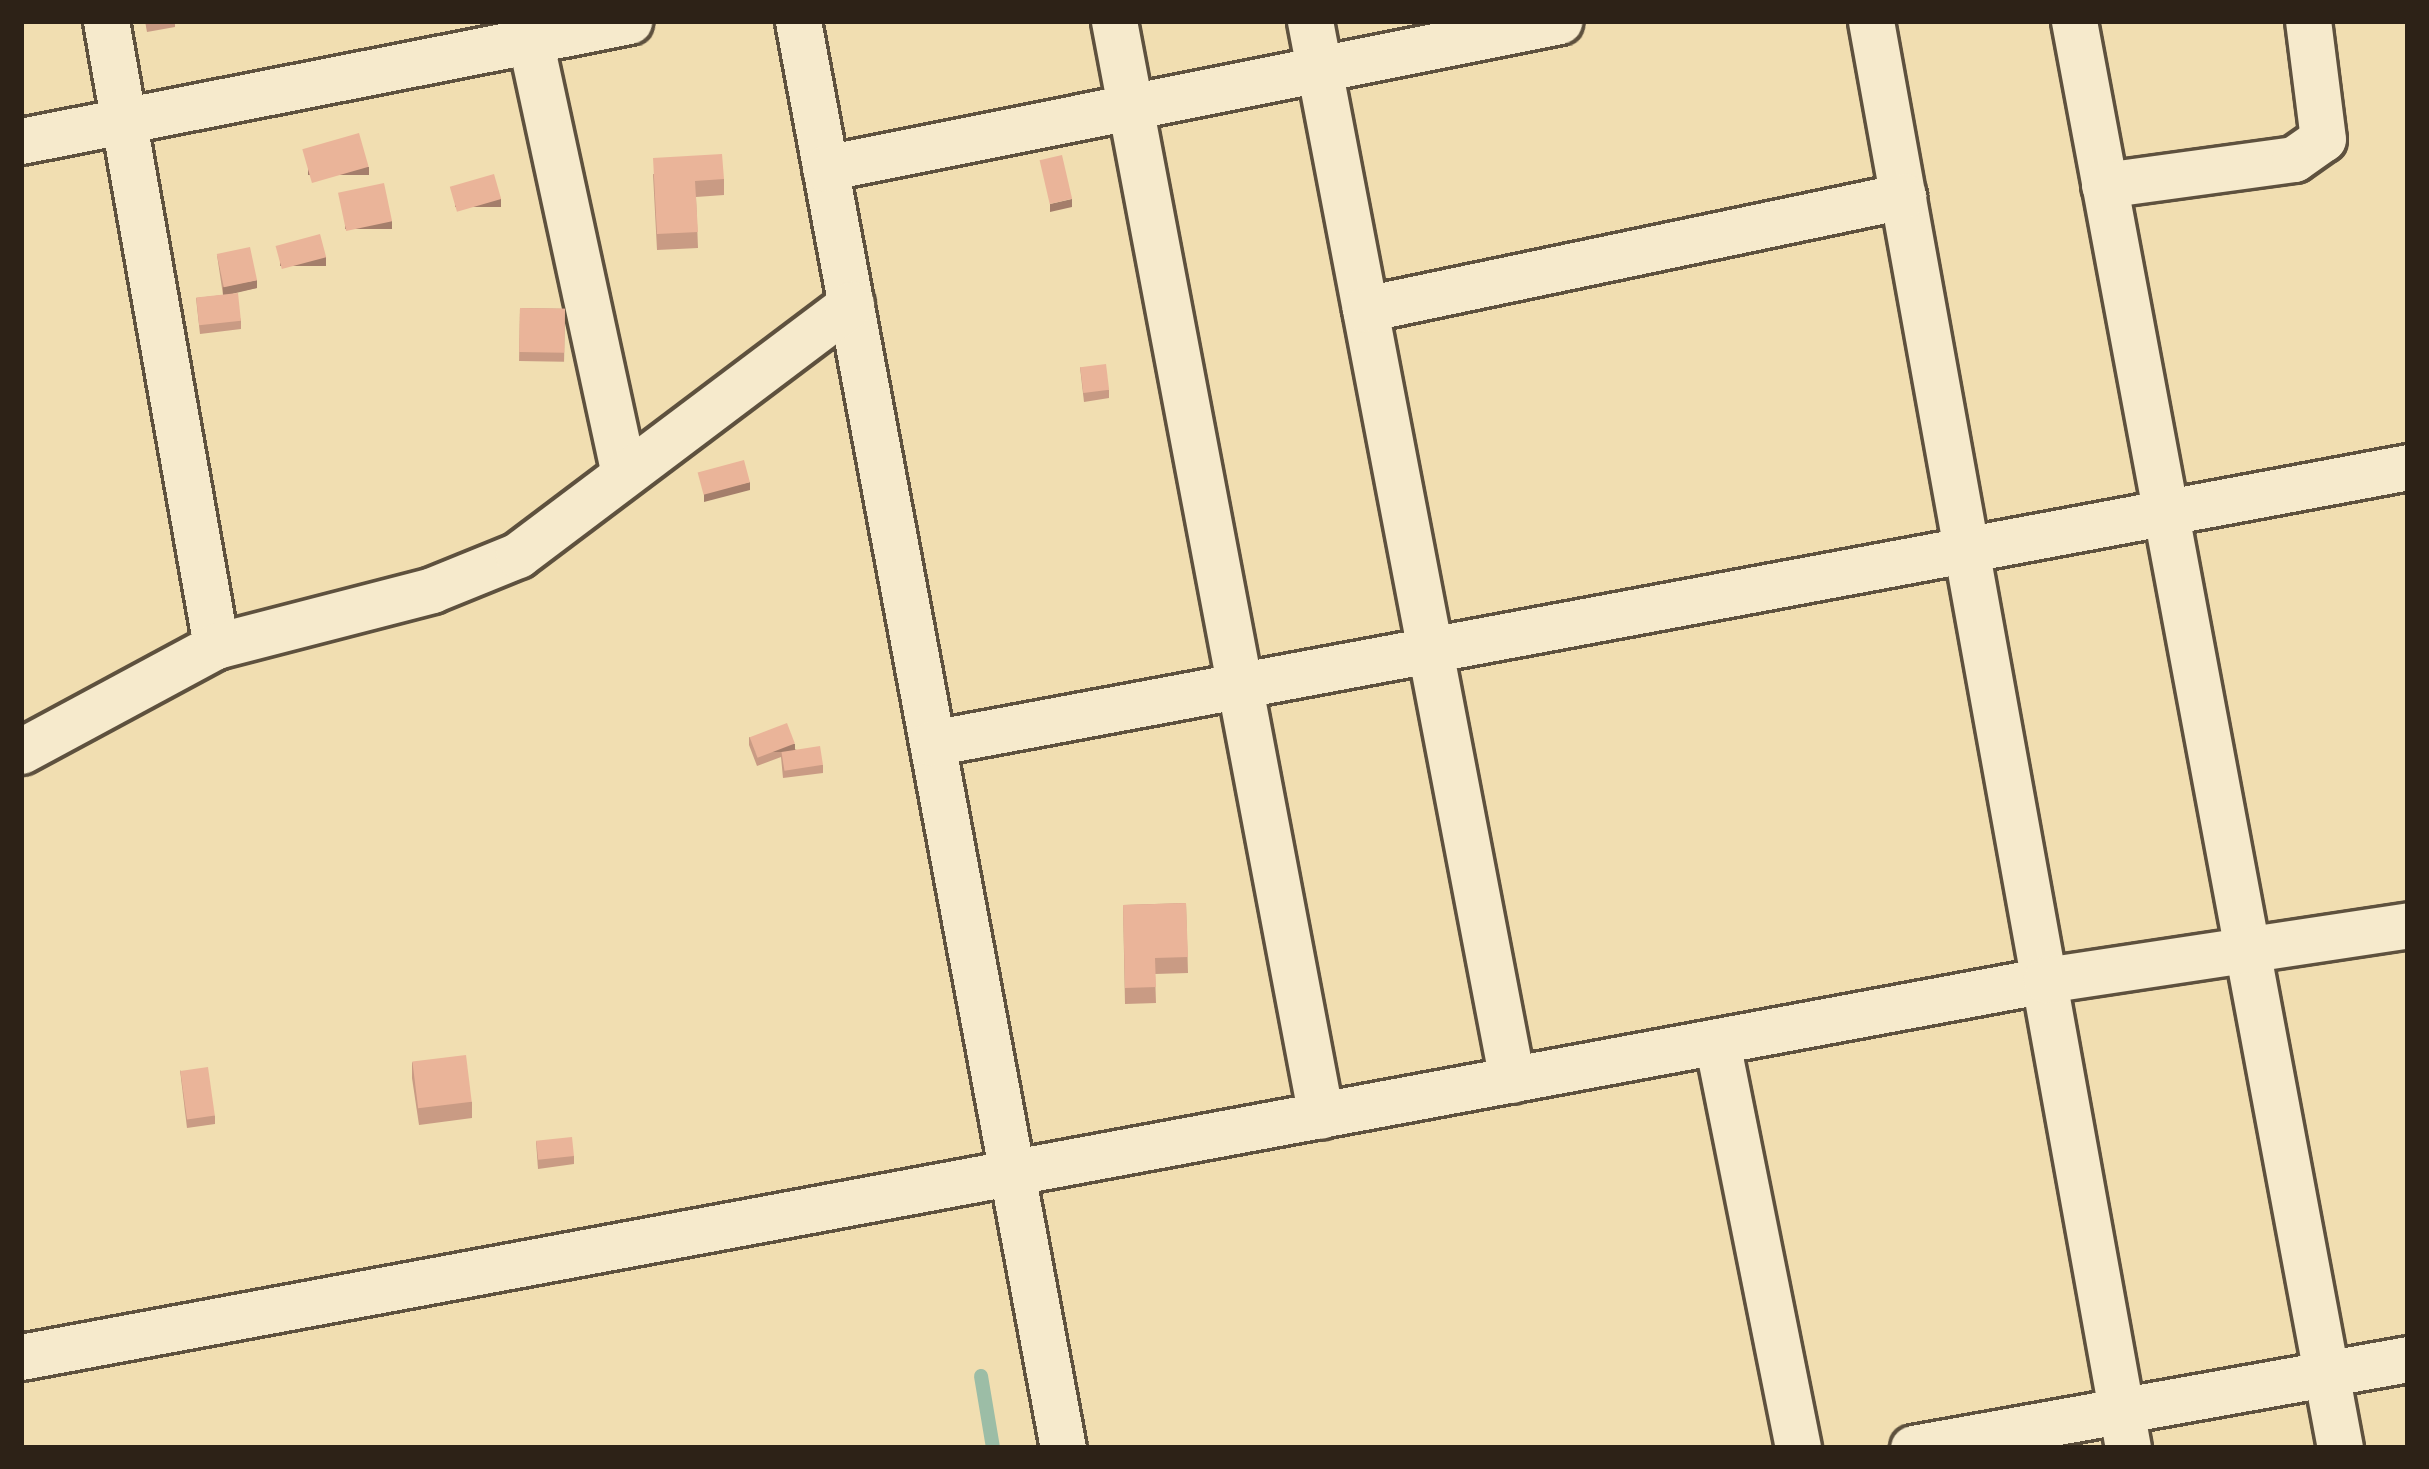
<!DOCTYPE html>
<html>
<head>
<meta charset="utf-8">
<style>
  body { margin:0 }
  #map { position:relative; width:2429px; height:1469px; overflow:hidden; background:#f1deb1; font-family:"IM FELL Double Pica",serif }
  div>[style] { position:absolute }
  .stream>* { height:14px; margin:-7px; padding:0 7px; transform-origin:7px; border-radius:7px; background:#9cbda6 }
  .roads { filter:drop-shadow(3px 0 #5e513e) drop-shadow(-3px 0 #5e513e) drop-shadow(0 3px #5e513e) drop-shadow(0 -3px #5e513e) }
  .minor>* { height:45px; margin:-22.5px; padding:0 22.5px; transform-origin:22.5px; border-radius:22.5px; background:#f6eacc }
  .wall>* { inset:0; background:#c99b84; transform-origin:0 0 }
  .shaded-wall>* { inset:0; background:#a47e6b; transform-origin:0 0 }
  .building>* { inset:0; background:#eab499; transform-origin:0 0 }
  span { translate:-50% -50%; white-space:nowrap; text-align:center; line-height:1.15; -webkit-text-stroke:9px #f6eacc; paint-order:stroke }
  .frame { position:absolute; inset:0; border:24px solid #2d2217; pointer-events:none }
</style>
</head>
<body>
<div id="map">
  <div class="stream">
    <div style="left:981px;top:1376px;width:73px;rotate:80.5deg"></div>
  </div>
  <div class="roads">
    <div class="minor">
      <div style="left:106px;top:21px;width:635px;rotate:80.02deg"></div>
      <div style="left:526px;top:21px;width:458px;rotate:77.8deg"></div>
      <div style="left:798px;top:21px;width:1451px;rotate:79.48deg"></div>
      <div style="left:1114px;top:21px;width:1114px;rotate:79.3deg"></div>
      <div style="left:1310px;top:21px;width:1078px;rotate:79.2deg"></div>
      <div style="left:1871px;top:21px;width:1450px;rotate:79.79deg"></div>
      <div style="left:2074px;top:21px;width:1452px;rotate:79.44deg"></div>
      <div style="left:21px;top:141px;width:620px;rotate:-11.16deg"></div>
      <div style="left:825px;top:168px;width:749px;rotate:-11.32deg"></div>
      <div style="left:2104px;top:185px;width:192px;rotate:-7.8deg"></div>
      <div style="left:2294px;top:159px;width:35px;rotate:-35deg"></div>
      <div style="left:2323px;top:139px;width:119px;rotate:-97.2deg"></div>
      <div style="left:1365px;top:309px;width:550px;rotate:-11.86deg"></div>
      <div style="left:932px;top:743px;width:1502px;rotate:-10.59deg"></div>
      <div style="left:21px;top:751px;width:221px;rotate:-28.3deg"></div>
      <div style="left:216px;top:646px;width:223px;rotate:-14.5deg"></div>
      <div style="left:432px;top:590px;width:93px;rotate:-22.1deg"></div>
      <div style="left:518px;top:555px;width:417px;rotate:-37deg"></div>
      <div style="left:1717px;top:1042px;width:414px;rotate:78.7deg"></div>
      <div style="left:21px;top:1357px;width:2060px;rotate:-10.55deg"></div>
      <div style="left:2046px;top:980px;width:366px;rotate:-8.6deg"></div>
      <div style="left:1913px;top:1448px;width:503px;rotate:-10.19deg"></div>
    </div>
  </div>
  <div class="wall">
    <div style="clip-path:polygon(145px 21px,175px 21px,175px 27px,147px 32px)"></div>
    <div style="clip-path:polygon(653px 174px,724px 179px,724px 195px,696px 197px,698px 248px,657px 250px)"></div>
    <div style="clip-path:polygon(217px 255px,257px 288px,233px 293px,241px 321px,241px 329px,200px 334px,196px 298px,223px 295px)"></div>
    <div style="left:520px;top:308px;width:45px;height:53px;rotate:1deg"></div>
    <div style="clip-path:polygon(1080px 367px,1109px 390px,1109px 398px,1084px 402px)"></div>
    <div style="clip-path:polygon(749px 737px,795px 749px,823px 765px,823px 773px,783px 778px,781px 757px,757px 766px,749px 745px)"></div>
    <div style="clip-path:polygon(1186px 903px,1188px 973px,1155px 974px,1156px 1003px,1125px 1004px,1123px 905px)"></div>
    <div style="clip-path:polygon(412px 1062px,472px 1102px,472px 1118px,419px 1125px,412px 1078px)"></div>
    <div style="clip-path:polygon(180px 1070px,215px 1116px,215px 1124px,187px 1128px)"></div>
    <div style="clip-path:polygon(536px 1141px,574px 1156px,574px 1164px,538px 1169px)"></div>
  </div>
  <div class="shaded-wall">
    <div style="left:369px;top:167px;width:8px;height:61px;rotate:90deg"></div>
    <div style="left:501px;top:199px;width:8px;height:46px;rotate:90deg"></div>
    <div style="clip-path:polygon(1072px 199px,1072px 207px,1050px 212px,1050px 204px)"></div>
    <div style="left:392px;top:221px;width:8px;height:47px;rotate:90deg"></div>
    <div style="left:326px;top:257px;width:9px;height:46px;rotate:90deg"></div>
    <div style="clip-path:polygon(257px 280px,257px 288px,223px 296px,223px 287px)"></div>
    <div style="clip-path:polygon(750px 482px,750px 490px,704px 502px,704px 493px)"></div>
    <div style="left:795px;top:744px;width:8px;height:40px;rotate:90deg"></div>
  </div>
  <div class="building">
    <div style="left:359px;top:133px;width:35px;height:59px;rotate:74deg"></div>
    <div style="clip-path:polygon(722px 154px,724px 179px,695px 181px,698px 232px,657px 234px,653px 158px)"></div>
    <div style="left:1062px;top:155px;width:45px;height:23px;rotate:77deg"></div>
    <div style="left:494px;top:174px;width:26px;height:46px;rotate:74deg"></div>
    <div style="left:384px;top:183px;width:39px;height:47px;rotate:78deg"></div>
    <div style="left:320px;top:234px;width:24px;height:46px;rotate:75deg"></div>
    <div style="left:250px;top:247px;width:34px;height:34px;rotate:78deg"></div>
    <div style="left:238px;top:293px;width:28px;height:42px;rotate:84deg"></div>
    <div style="left:520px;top:308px;width:45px;height:44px;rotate:1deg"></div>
    <div style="left:1106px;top:364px;width:26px;height:26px;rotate:83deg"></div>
    <div style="left:744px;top:460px;width:23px;height:48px;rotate:75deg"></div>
    <div style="left:787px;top:723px;width:22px;height:40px;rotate:69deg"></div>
    <div style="left:820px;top:746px;width:19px;height:39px;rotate:81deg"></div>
    <div style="clip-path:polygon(1186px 903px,1188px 957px,1155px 958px,1156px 987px,1125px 988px,1123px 905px)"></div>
    <div style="left:466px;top:1055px;width:47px;height:54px;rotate:83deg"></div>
    <div style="left:208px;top:1067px;width:49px;height:28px;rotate:82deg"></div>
    <div style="left:572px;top:1137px;width:19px;height:36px;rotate:84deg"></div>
  </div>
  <div class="frame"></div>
</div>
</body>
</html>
